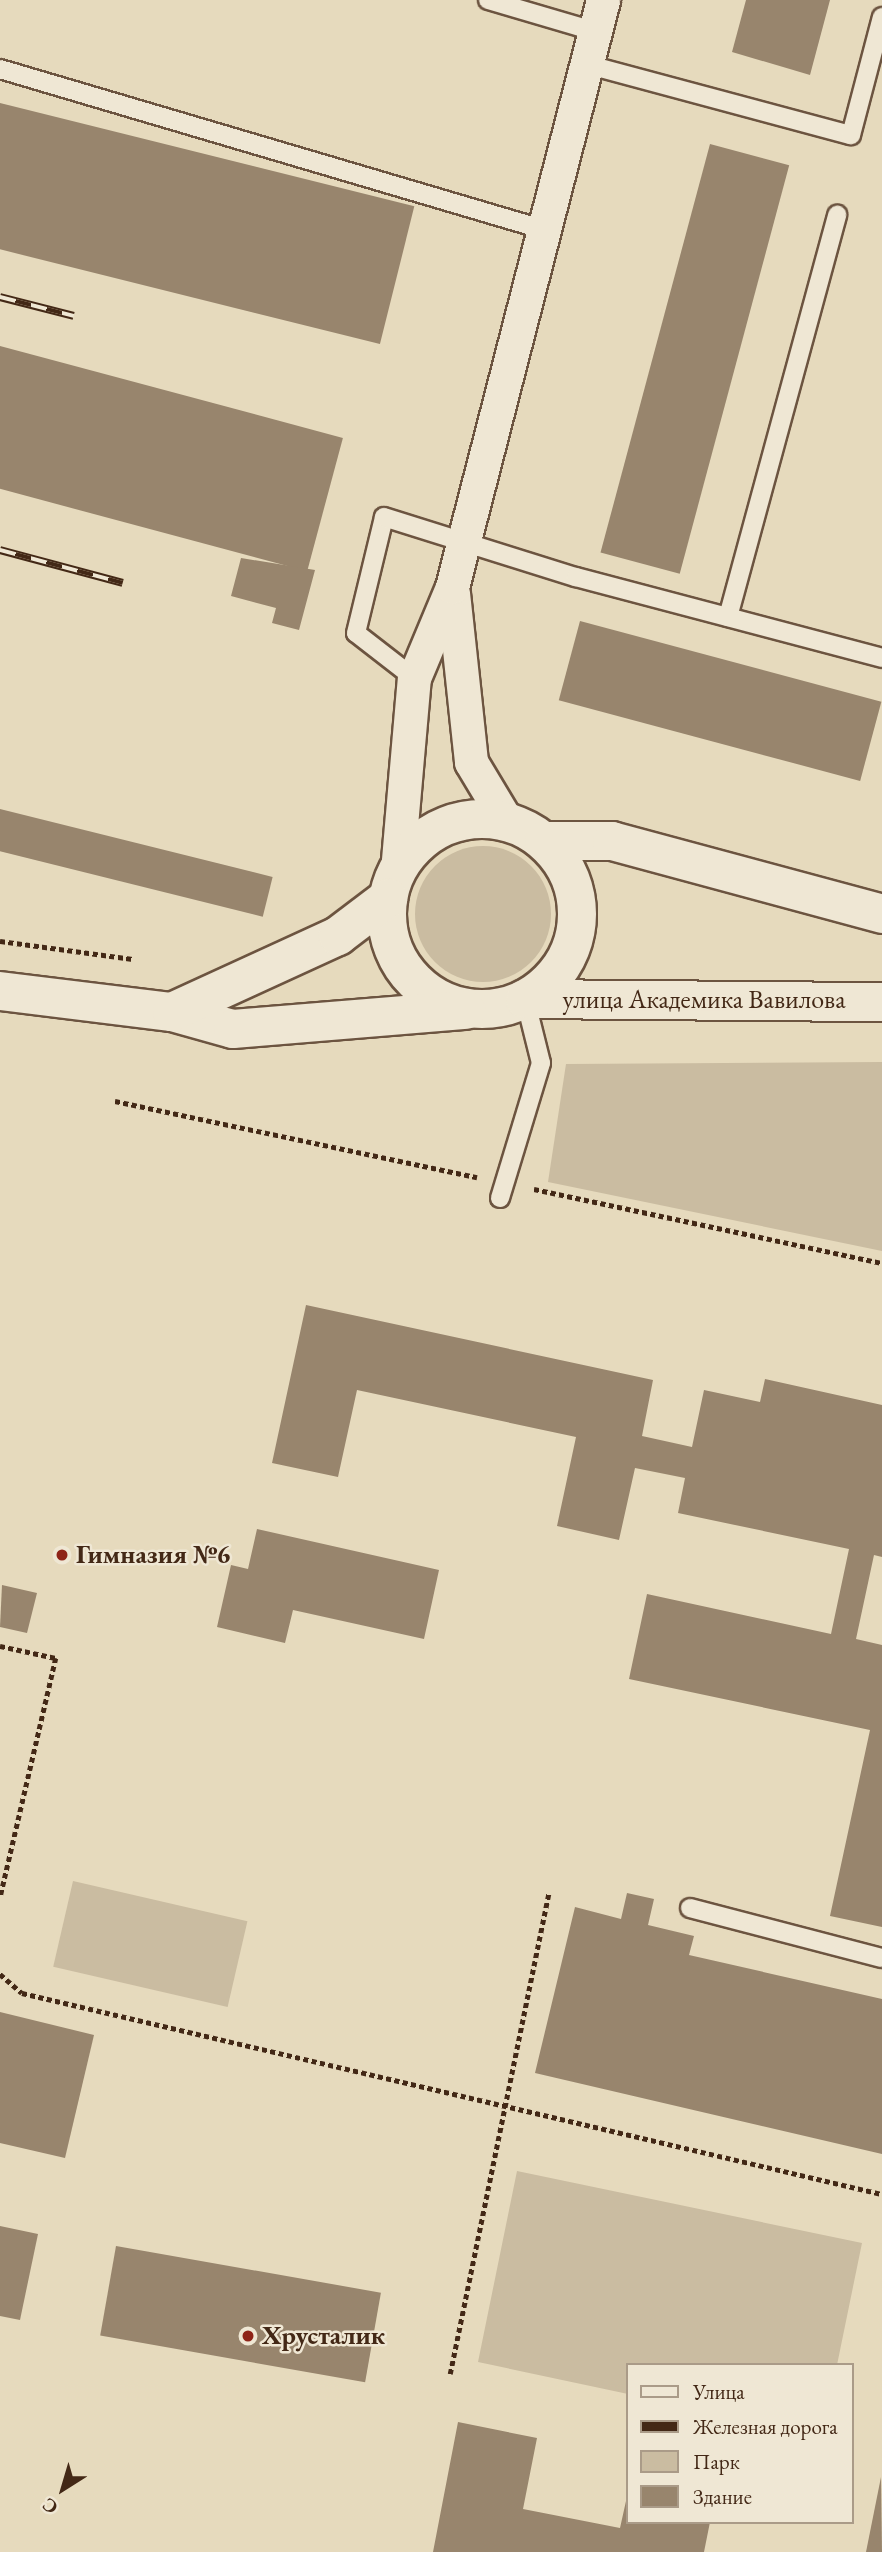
<!DOCTYPE html>
<html>
<head>
<meta charset="utf-8">
<style>
  body { margin:0 }
  #map { position:relative; width:882px; height:2552px; overflow:hidden; background:#e6dabd; font-family:"EB Garamond",serif }
  div>[style] { position:absolute }
  .green>* { inset:0; background:#cabca1; transform-origin:0 0 }
  .round { border-radius:50% }
  .building>* { inset:0; background:#98856d; transform-origin:0 0 }
  .path>* { height:4.5px; margin-top:-2.25px; transform-origin:0; background:repeating-linear-gradient(90deg,#432816 0 5px,transparent 0 8.5px) }
  .roads { filter:drop-shadow(2px 0 #6c5440) drop-shadow(-2px 0 #6c5440) drop-shadow(0 2px #6c5440) drop-shadow(0 -2px #6c5440) }
  .lane>* { height:18px; margin:-9px; padding:0 9px; transform-origin:9px; border-radius:9px; background:#efe7d4 }
  .street>* { height:33px; margin:-16.5px; padding:0 16.5px; transform-origin:16.5px; border-radius:16.5px; background:#efe7d4 }
  .secondary>* { height:38px; margin:-19px; padding:0 19px; transform-origin:19px; border-radius:19px; background:#efe7d4 }
  .secondary>.ring { margin:-19px; padding:0; box-sizing:content-box; background:none; border:38px solid #efe7d4; border-radius:50% }
  .rail>* { height:8px; margin-top:-4px; transform-origin:0; background:repeating-linear-gradient(90deg,#efe7d4 0 16px,#432816 0 32px); box-sizing:border-box; border-block:2px solid #432816 }
  .dots>* { width:19px; height:19px; translate:-50% -50%; box-sizing:border-box; border:4px solid #efe7d4; border-radius:50% }
  span { translate:-50% -50%; white-space:nowrap; text-align:center; line-height:1.15; -webkit-text-stroke:5px #efe7d4; paint-order:stroke }
  .street-label { font-size:26px; color:#432816 }
  .poi-label { font-size:26px; color:#432816; font-weight:700 }
  .left { translate:0 -50%; text-align:left }
  .legend { position:absolute; left:626px; top:2363px; width:228px; height:161px; box-sizing:border-box; background:#efe7d4; border:2px solid #aa9b88; margin:0; padding:9px 12px; list-style:none; font-size:21px; color:#432816 }
  .legend li { display:flex; align-items:center; gap:14px; height:35px }
  .legend b { width:35px; border:2px solid #aa9b88 }
  .north { position:absolute; left:28px; top:2454px; width:70px; height:70px; -webkit-text-stroke:5px #efe7d4; paint-order:stroke; rotate:217deg; font-size:19px; font-weight:700; line-height:28px; text-align:center; color:#432816 }
  .north::after { content:''; display:block; margin:auto; width:24px; height:32px; background:#432816; clip-path:polygon(50% 0,100% 100%,50% 72%,0 100%) }
</style>
</head>
<body>
<div id="map">
  <div class="green">
    <div class="round" style="left:415px;top:846px;width:136px;height:136px"></div>
    <div style="clip-path:polygon(882px 1062px,882px 1251px,548px 1182px,566px 1064px)"></div>
    <div style="left:73px;top:1881px;width:179px;height:88px;rotate:13deg"></div>
    <div style="clip-path:polygon(517px 2171px,862px 2243px,837px 2365px,628px 2365px,628px 2394px,478px 2362px)"></div>
  </div>
  <div class="building">
    <div style="clip-path:polygon(746px 0,830px 0,810px 75px,732px 52px)"></div>
    <div style="left:0;top:103px;width:427px;height:142px;rotate:14deg"></div>
    <div style="left:710px;top:144px;width:82px;height:423px;rotate:15deg"></div>
    <div style="left:0;top:346px;width:355px;height:138px;rotate:15deg"></div>
    <div style="clip-path:polygon(241px 558px,315px 570px,299px 630px,272px 623px,276px 608px,231px 596px)"></div>
    <div style="left:580px;top:621px;width:312px;height:82px;rotate:15deg"></div>
    <div style="left:0;top:809px;width:281px;height:41px;rotate:14deg"></div>
    <div style="clip-path:polygon(306px 1305px,653px 1380px,642px 1436px,692px 1447px,704px 1390px,760px 1402px,765px 1379px,882px 1405px,882px 1557px,874px 1555px,856px 1639px,882px 1645px,882px 1927px,830px 1916px,870px 1730px,629px 1679px,647px 1594px,831px 1634px,849px 1549px,678px 1513px,685px 1478px,635px 1468px,619px 1540px,557px 1526px,576px 1437px,357px 1390px,338px 1477px,272px 1463px)"></div>
    <div style="clip-path:polygon(257px 1529px,439px 1570px,424px 1639px,293px 1610px,285px 1643px,217px 1627px,231px 1565px,248px 1569px)"></div>
    <div style="clip-path:polygon(2px 1585px,37px 1593px,27px 1633px,0 1627px)"></div>
    <div style="clip-path:polygon(627px 1893px,654px 1899px,648px 1925px,694px 1936px,689px 1955px,882px 1999px,882px 2154px,535px 2073px,575px 1907px,621px 1919px)"></div>
    <div style="clip-path:polygon(0 2012px,94px 2035px,65px 2158px,0 2143px)"></div>
    <div style="clip-path:polygon(0 2226px,38px 2234px,20px 2320px,0 2316px)"></div>
    <div style="left:116px;top:2246px;width:269px;height:91px;rotate:10deg"></div>
    <div style="clip-path:polygon(458px 2422px,537px 2438px,523px 2509px,620px 2528px,628px 2492px,628px 2522px,710px 2522px,704px 2552px,433px 2552px)"></div>
    <div style="clip-path:polygon(881px 2477px,882px 2552px,866px 2552px)"></div>
  </div>
  <div class="path">
    <div style="left:0;top:941px;width:134px;rotate:7.7deg"></div>
    <div style="left:115px;top:1101px;width:370px;rotate:11.9deg"></div>
    <div style="left:534px;top:1189px;width:356px;rotate:12deg"></div>
    <div style="left:0;top:1646px;width:57px;rotate:12.1deg"></div>
    <div style="left:56px;top:1658px;width:246px;rotate:103.1deg"></div>
    <div style="left:0;top:1974px;width:29px;rotate:41deg"></div>
    <div style="left:22px;top:1993px;width:883px;rotate:13.16deg"></div>
    <div style="left:450px;top:2374px;width:491px;rotate:-78.4deg"></div>
  </div>
  <div class="roads">
    <div class="lane">
      <div style="left:488px;top:0;width:114px;rotate:16.4deg"></div>
      <div style="left:589px;top:65px;width:271px;rotate:15deg"></div>
      <div style="left:851px;top:135px;width:122px;rotate:-75.3deg"></div>
      <div style="left:0;top:69px;width:565px;rotate:16.45deg"></div>
      <div style="left:728px;top:617px;width:417px;rotate:-74.8deg"></div>
      <div style="left:414px;top:678px;width:73px;rotate:-142.2deg"></div>
      <div style="left:356px;top:633px;width:119px;rotate:-76.4deg"></div>
      <div style="left:384px;top:517px;width:201px;rotate:17.4deg"></div>
      <div style="left:576px;top:577px;width:317px;rotate:14.8deg"></div>
      <div style="left:500px;top:1198px;width:141px;rotate:-73.1deg"></div>
      <div style="left:541px;top:1063px;width:66px;rotate:-104deg"></div>
      <div style="left:690px;top:1908px;width:198px;rotate:14.6deg"></div>
    </div>
    <div class="street">
      <div style="left:453px;top:593px;width:170px;rotate:83.9deg"></div>
      <div style="left:471px;top:762px;width:70px;rotate:59deg"></div>
      <div style="left:397px;top:871px;width:194px;rotate:-85deg"></div>
      <div style="left:414px;top:678px;width:99px;rotate:-67.3deg"></div>
      <div style="left:452px;top:587px;width:606px;rotate:-75.57deg"></div>
    </div>
    <div class="secondary">
      <div class="ring" style="left:387px;top:819px;width:152px;height:152px"></div>
      <div style="left:544px;top:841px;width:68px"></div>
      <div style="left:612px;top:841px;width:280px;rotate:15.1deg"></div>
      <div style="left:0;top:991px;width:173px;rotate:7deg"></div>
      <div style="left:172px;top:1012px;width:63px;rotate:15.6deg"></div>
      <div style="left:233px;top:1029px;width:234px;rotate:-4.7deg"></div>
      <div style="left:525px;top:999px;width:357px;rotate:0.5deg"></div>
      <div style="left:172px;top:1012px;width:183px;rotate:-24.6deg"></div>
      <div style="left:338px;top:936px;width:63px;rotate:-37.2deg"></div>
    </div>
  </div>
  <div class="rail">
    <div style="left:0;top:297px;width:76px;rotate:14.4deg"></div>
    <div style="left:0;top:550px;width:127px;rotate:15deg"></div>
  </div>
  <div class="dots">
    <div style="left:62px;top:1555px;background:#8f2418"></div>
    <div style="left:248px;top:2336px;background:#8f2418"></div>
  </div>
  <div class="street-label">
    <span style="left:704px;top:1000px">улица Академика Вавилова</span>
  </div>
  <div class="poi-label">
    <span class="left" style="left:76px;top:1555px">Гимназия №6</span>
    <span class="left" style="left:262px;top:2336px">Хрусталик</span>
  </div>
  <ul class="legend">
  <li><b style="height:9px;background:#efe7d4"></b>Улица</li>
  <li><b style="height:9px;background:#432816"></b>Железная дорога</li>
  <li><b style="height:19px;background:#cabca1"></b>Парк</li>
  <li><b style="height:19px;background:#98856d"></b>Здание</li>
  </ul>
  <div class="north">С</div>
</div>
</body>
</html>
